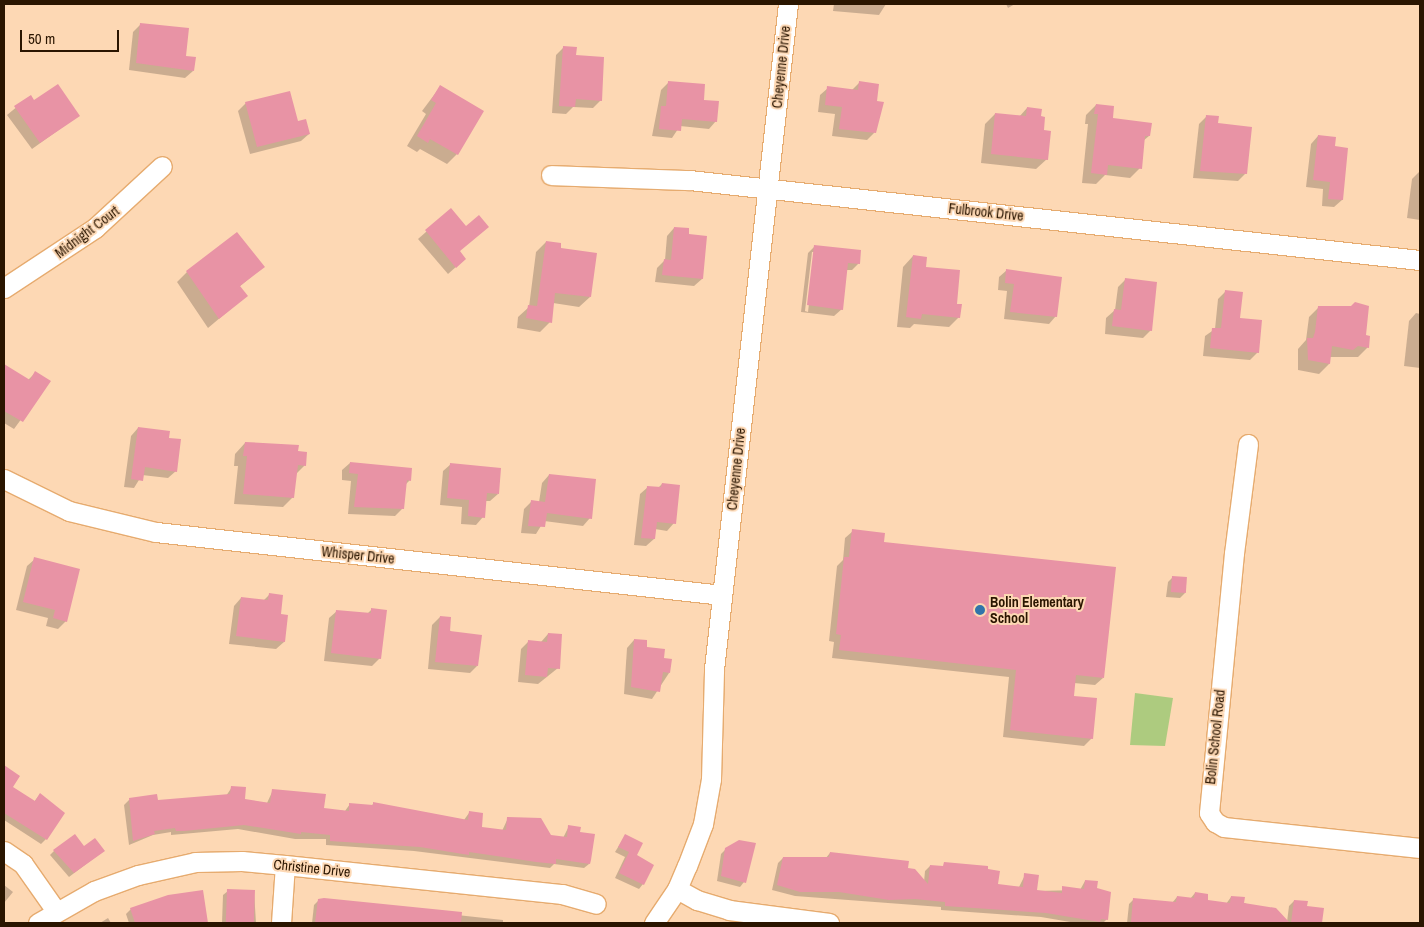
<!DOCTYPE html>
<html>
<head>
<meta charset="utf-8">
<style>
  body { margin:0 }
  #map { position:relative; width:1424px; height:927px; overflow:hidden; background:#fdd8b4; font-family:"Archivo Narrow",sans-serif }
  div>[style] { position:absolute }
  .green>* { inset:0; background:#adcb7f }
  .shadow>* { inset:0; background:#0003 }
  .building>* { inset:0; background:#e893a5; transform-origin:0 0 }
  .roads { filter:drop-shadow(1px 0 #e6ab6f) drop-shadow(-1px 0 #e6ab6f) drop-shadow(0 1px #e6ab6f) drop-shadow(0 -1px #e6ab6f) }
  .minor>* { height:19px; margin:-9.5px; padding:0 9.5px; transform-origin:9.5px; border-radius:9.5px; background:#fff }
  .dots>* { width:14px; height:14px; translate:-50% -50%; box-sizing:border-box; border:2px solid #fdd8b4; border-radius:50% }
  span { translate:-50% -50%; white-space:nowrap; text-align:center; line-height:1.15; -webkit-text-stroke:4px #fdd8b4; paint-order:stroke }
  .street-label { font-size:14px; color:#2a1500 }
  .poi-label { font-size:14px; color:#2a1500; font-weight:700 }
  .left { translate:0 -50%; text-align:left }
  .frame { position:absolute; inset:0; border:5px solid #2a1500; pointer-events:none }
  .scale { position:absolute; left:20px; top:30px; width:99px; height:22px; box-sizing:border-box; border:2px solid #2a1500; border-top:0; padding-left:6px; font-size:15px; line-height:18px; white-space:nowrap; color:#2a1500; -webkit-text-stroke:4px #fdd8b4; paint-order:stroke }
</style>
</head>
<body>
<div id="map">
  <div class="green">
    <div style="clip-path:polygon(1135px 693px,1173px 698px,1165px 746px,1130px 745px)"></div>
  </div>
  <div class="shadow">
    <div style="clip-path:polygon(834px 4px,886px 4px,879px 15px,833px 11px)"></div>
    <div style="clip-path:polygon(1006px 4px,1015px 4px,1008px 8px)"></div>
    <div style="clip-path:polygon(140px 25px,184px 57px,193px 71px,185px 78px,129px 70px,133px 32px)"></div>
    <div style="clip-path:polygon(563px 48px,575px 56px,601px 100px,593px 108px,573px 107px,566px 114px,552px 113px,556px 55px)"></div>
    <div style="clip-path:polygon(669px 82px,703px 101px,716px 121px,709px 129px,680px 126px,672px 138px,652px 136px,661px 90px)"></div>
    <div style="clip-path:polygon(859px 83px,876px 102px,882px 103px,874px 133px,867px 140px,832px 136px,835px 114px,818px 112px,820px 95px,828px 88px,851px 91px)"></div>
    <div style="clip-path:polygon(440px 87px,457px 154px,447px 164px,420px 149px,417px 152px,407px 146px,426px 114px,422px 111px)"></div>
    <div style="clip-path:polygon(30px 96px,34px 102px,78px 116px,32px 149px,7px 115px)"></div>
    <div style="clip-path:polygon(246px 103px,297px 122px,309px 134px,301px 141px,250px 154px,238px 111px)"></div>
    <div style="clip-path:polygon(1096px 105px,1112px 119px,1149px 136px,1143px 141px,1140px 168px,1130px 178px,1105px 175px,1096px 184px,1082px 183px,1088px 124px,1085px 124px,1086px 115px)"></div>
    <div style="clip-path:polygon(1027px 108px,1042px 132px,1047px 159px,1036px 169px,981px 163px,985px 124px,995px 114px,1019px 117px)"></div>
    <div style="clip-path:polygon(1207px 116px,1217px 124px,1246px 173px,1238px 181px,1193px 178px,1199px 124px)"></div>
    <div style="clip-path:polygon(1318px 136px,1334px 148px,1342px 200px,1334px 207px,1322px 206px,1323px 189px,1306px 187px,1311px 144px)"></div>
    <div style="clip-path:polygon(1419px 172px,1420px 172px,1420px 220px,1407px 218px,1412px 179px)"></div>
    <div style="clip-path:polygon(451px 210px,465px 227px,457px 266px,448px 274px,418px 239px)"></div>
    <div style="clip-path:polygon(674px 228px,687px 235px,702px 279px,694px 286px,655px 282px,657px 268px,665px 260px,667px 236px)"></div>
    <div style="clip-path:polygon(546px 242px,559px 250px,590px 297px,579px 307px,553px 303px,550px 322px,540px 332px,517px 328px,518px 317px,529px 307px,536px 252px)"></div>
    <div style="clip-path:polygon(evenodd,815px 246px,859px 263px,852px 270px,846px 270px,842px 309px,834px 316px,801px 312px,808px 253px,815px 246px,812px 252px,815px 252px,808px 312px,805px 311px,812px 252px)"></div>
    <div style="clip-path:polygon(913px 256px,955px 305px,959px 317px,949px 327px,914px 324px,910px 328px,897px 327px,903px 267px)"></div>
    <div style="clip-path:polygon(263px 267px,239px 287px,246px 296px,208px 328px,177px 282px,187px 272px)"></div>
    <div style="clip-path:polygon(1007px 270px,1056px 316px,1049px 324px,1004px 319px,1007px 291px,998px 290px,999px 277px)"></div>
    <div style="clip-path:polygon(1125px 280px,1151px 330px,1143px 338px,1105px 334px,1106px 318px,1115px 310px,1118px 287px)"></div>
    <div style="clip-path:polygon(1225px 292px,1258px 352px,1250px 360px,1203px 356px,1205px 336px,1215px 329px,1218px 299px)"></div>
    <div style="clip-path:polygon(1319px 307px,1351px 307px,1368px 347px,1358px 357px,1330px 357px,1329px 364px,1319px 374px,1298px 370px,1298px 349px,1306px 340px,1309px 317px)"></div>
    <div style="clip-path:polygon(1416px 313px,1420px 314px,1420px 368px,1404px 366px,1409px 321px)"></div>
    <div style="clip-path:polygon(4px 366px,28px 380px,35px 373px,49px 381px,14px 429px,4px 423px)"></div>
    <div style="clip-path:polygon(138px 428px,168px 439px,176px 471px,168px 478px,142px 475px,134px 488px,124px 487px,131px 436px)"></div>
    <div style="clip-path:polygon(245px 443px,296px 452px,305px 465px,296px 474px,293px 497px,283px 507px,234px 504px,238px 466px,234px 466px,235px 454px)"></div>
    <div style="clip-path:polygon(350px 463px,410px 480px,405px 485px,402px 509px,395px 516px,348px 514px,351px 481px,342px 480px,342px 470px)"></div>
    <div style="clip-path:polygon(451px 464px,498px 494px,490px 501px,485px 501px,483px 517px,476px 525px,461px 524px,462px 507px,440px 505px,443px 471px)"></div>
    <div style="clip-path:polygon(549px 475px,590px 518px,583px 526px,544px 521px,536px 534px,521px 533px,524px 509px,531px 502px,539px 502px,542px 483px)"></div>
    <div style="clip-path:polygon(662px 484px,674px 523px,667px 531px,655px 529px,654px 539px,646px 546px,634px 545px,640px 494px,648px 487px,658px 488px)"></div>
    <div style="clip-path:polygon(853px 531px,883px 543px,1103px 678px,1095px 685px,1074px 683px,1073px 697px,1092px 738px,1084px 746px,1003px 737px,1009px 677px,832px 658px,834px 642px,829px 641px,837px 566px,843px 560px,845px 538px)"></div>
    <div style="clip-path:polygon(35px 559px,66px 621px,58px 629px,46px 626px,48px 618px,16px 610px,27px 566px)"></div>
    <div style="clip-path:polygon(1173px 577px,1185px 593px,1180px 598px,1166px 597px,1168px 582px)"></div>
    <div style="clip-path:polygon(269px 595px,279px 615px,284px 642px,276px 649px,229px 644px,234px 606px,241px 598px,263px 601px)"></div>
    <div style="clip-path:polygon(372px 609px,380px 658px,372px 666px,324px 661px,329px 618px,337px 611px,367px 614px)"></div>
    <div style="clip-path:polygon(440px 617px,477px 666px,470px 673px,428px 669px,432px 625px)"></div>
    <div style="clip-path:polygon(548px 634px,558px 668px,538px 684px,518px 682px,521px 649px,528px 642px,541px 642px)"></div>
    <div style="clip-path:polygon(634px 640px,663px 659px,669px 673px,652px 699px,624px 694px,627px 648px)"></div>
    <div style="clip-path:polygon(4px 767px,19px 776px,12px 787px,34px 802px,40px 794px,46px 839px,41px 844px,4px 820px)"></div>
    <div style="clip-path:polygon(232px 787px,244px 800px,267px 803px,273px 790px,323px 809px,345px 811px,350px 804px,371px 806px,374px 803px,464px 820px,469px 813px,480px 828px,502px 831px,508px 818px,550px 836px,563px 838px,569px 826px,579px 833px,589px 864px,584px 868px,554px 864px,550px 868px,414px 851px,326px 845px,326px 839px,295px 839px,238px 829px,171px 835px,171px 832px,153px 835px,129px 845px,124px 805px,129px 800px,157px 801px,226px 796px)"></div>
    <div style="clip-path:polygon(625px 836px,636px 856px,643px 884px,639px 889px,615px 878px,625px 857px,615px 852px)"></div>
    <div style="clip-path:polygon(84px 847px,98px 855px,69px 877px,50px 855px,54px 851px)"></div>
    <div style="clip-path:polygon(726px 849px,744px 882px,740px 887px,717px 881px,721px 854px)"></div>
    <div style="clip-path:polygon(830px 853px,907px 869px,924px 882px,925px 871px,930px 866px,973px 866px,997px 885px,1019px 887px,1025px 875px,1036px 891px,1080px 890px,1085px 881px,1096px 889px,1107px 919px,1103px 923px,1076px 923px,1041px 917px,941px 910px,941px 907px,795px 896px,772px 890px,778px 863px,783px 858px,825px 859px)"></div>
    <div style="clip-path:polygon(4px 885px,13px 892px,4px 903px)"></div>
    <div style="clip-path:polygon(202px 891px,207px 923px,129px 923px,126px 914px,131px 909px)"></div>
    <div style="clip-path:polygon(228px 891px,254px 891px,256px 923px,222px 923px,223px 895px)"></div>
    <div style="clip-path:polygon(1195px 893px,1206px 901px,1226px 904px,1231px 897px,1287px 922px,1289px 906px,1294px 901px,1306px 908px,1322px 910px,1321px 923px,1127px 923px,1129px 904px,1134px 899px,1172px 903px,1177px 897px,1190px 899px)"></div>
    <div style="clip-path:polygon(319px 900px,503px 920px,503px 923px,312px 923px,314px 905px)"></div>
    <div style="clip-path:polygon(108px 918px,111px 923px,100px 923px)"></div>
  </div>
  <div class="building">
    <div style="clip-path:polygon(140px 23px,189px 28px,186px 56px,196px 57px,194px 71px,136px 63px)"></div>
    <div style="clip-path:polygon(563px 46px,577px 47px,576px 55px,604px 57px,602px 101px,576px 99px,575px 107px,559px 106px)"></div>
    <div style="clip-path:polygon(668px 81px,705px 84px,704px 100px,719px 101px,717px 122px,682px 119px,681px 131px,659px 129px,661px 106px,666px 106px)"></div>
    <div style="clip-path:polygon(859px 81px,879px 84px,877px 101px,884px 102px,876px 133px,839px 129px,842px 107px,825px 105px,827px 86px,858px 90px)"></div>
    <div style="clip-path:polygon(58px 84px,80px 116px,40px 143px,14px 106px,31px 95px,34px 100px)"></div>
    <div style="clip-path:polygon(440px 85px,484px 111px,458px 155px,430px 139px,428px 143px,417px 136px,436px 103px,431px 100px)"></div>
    <div style="clip-path:polygon(290px 91px,298px 121px,306px 119px,310px 134px,257px 147px,245px 102px)"></div>
    <div style="clip-path:polygon(1096px 104px,1114px 106px,1113px 118px,1152px 123px,1150px 136px,1145px 136px,1142px 169px,1108px 165px,1107px 175px,1091px 173px,1098px 114px,1094px 114px)"></div>
    <div style="clip-path:polygon(1027px 107px,1042px 109px,1041px 116px,1045px 117px,1044px 130px,1051px 131px,1048px 160px,991px 154px,995px 113px,1026px 116px)"></div>
    <div style="clip-path:polygon(1206px 115px,1219px 116px,1218px 123px,1252px 127px,1247px 174px,1200px 171px)"></div>
    <div style="clip-path:polygon(1318px 135px,1336px 137px,1335px 146px,1348px 148px,1343px 200px,1328px 199px,1330px 182px,1313px 180px)"></div>
    <div style="clip-path:polygon(451px 208px,466px 226px,479px 215px,489px 227px,460px 251px,466px 259px,456px 268px,425px 230px)"></div>
    <div style="clip-path:polygon(674px 227px,689px 228px,689px 234px,707px 236px,703px 279px,662px 275px,664px 259px,671px 260px)"></div>
    <div style="clip-path:polygon(237px 232px,265px 267px,240px 286px,248px 296px,219px 319px,186px 271px)"></div>
    <div style="clip-path:polygon(546px 241px,561px 243px,561px 248px,597px 253px,591px 297px,555px 293px,552px 323px,526px 318px,528px 305px,537px 306px)"></div>
    <div style="clip-path:polygon(814px 245px,861px 250px,860px 264px,848px 263px,843px 310px,807px 305px)"></div>
    <div style="clip-path:polygon(913px 255px,927px 257px,926px 267px,960px 270px,957px 304px,962px 304px,960px 318px,922px 314px,921px 319px,906px 317px)"></div>
    <div style="clip-path:polygon(1006px 269px,1062px 277px,1057px 317px,1010px 312px,1014px 284px,1005px 283px)"></div>
    <div style="clip-path:polygon(1125px 278px,1157px 282px,1152px 331px,1112px 326px,1114px 309px,1121px 310px)"></div>
    <div style="clip-path:polygon(1225px 290px,1243px 292px,1240px 318px,1262px 320px,1259px 353px,1210px 348px,1212px 328px,1221px 328px)"></div>
    <div style="clip-path:polygon(1355px 302px,1369px 306px,1366px 335px,1370px 336px,1369px 348px,1358px 346px,1353px 350px,1332px 346px,1330px 364px,1308px 360px,1307px 338px,1313px 338px,1315px 332px,1318px 306px,1351px 306px)"></div>
    <div style="clip-path:polygon(4px 364px,30px 380px,35px 371px,51px 381px,23px 422px,4px 411px)"></div>
    <div style="clip-path:polygon(138px 427px,170px 431px,169px 438px,181px 439px,177px 472px,145px 467px,143px 481px,131px 479px)"></div>
    <div style="clip-path:polygon(245px 442px,299px 445px,298px 451px,307px 452px,306px 466px,298px 465px,294px 498px,243px 494px,247px 456px,243px 456px)"></div>
    <div style="clip-path:polygon(350px 462px,412px 468px,411px 481px,407px 480px,404px 509px,354px 507px,358px 474px,349px 473px)"></div>
    <div style="clip-path:polygon(450px 463px,501px 468px,499px 494px,487px 493px,485px 518px,468px 516px,469px 500px,447px 498px)"></div>
    <div style="clip-path:polygon(549px 474px,596px 479px,592px 519px,547px 513px,545px 527px,528px 526px,531px 500px,545px 502px)"></div>
    <div style="clip-path:polygon(662px 483px,680px 485px,676px 524px,657px 522px,655px 539px,641px 538px,647px 486px,661px 487px)"></div>
    <div style="clip-path:polygon(852px 529px,885px 533px,884px 542px,1116px 567px,1104px 678px,1076px 675px,1074px 696px,1097px 698px,1093px 739px,1010px 730px,1016px 670px,839px 650px,841px 635px,836px 634px,844px 557px,849px 557px)"></div>
    <div style="clip-path:polygon(34px 557px,80px 569px,67px 622px,53px 618px,55px 610px,23px 602px)"></div>
    <div style="left:1172px;top:576px;width:15px;height:16px;rotate:4deg"></div>
    <div style="clip-path:polygon(269px 593px,283px 595px,281px 614px,288px 615px,285px 642px,236px 636px,241px 597px,268px 600px)"></div>
    <div style="clip-path:polygon(371px 608px,387px 610px,381px 659px,331px 653px,336px 610px,371px 613px)"></div>
    <div style="clip-path:polygon(440px 616px,451px 617px,450px 631px,482px 635px,478px 666px,435px 662px)"></div>
    <div style="clip-path:polygon(548px 633px,562px 634px,560px 669px,548px 668px,547px 677px,525px 675px,528px 640px,547px 642px)"></div>
    <div style="clip-path:polygon(634px 639px,647px 640px,647px 647px,665px 649px,664px 658px,672px 659px,670px 673px,663px 672px,660px 692px,631px 687px)"></div>
    <div style="clip-path:polygon(4px 765px,20px 776px,13px 787px,35px 801px,40px 793px,65px 813px,47px 840px,4px 813px)"></div>
    <div style="clip-path:polygon(231px 786px,246px 787px,245px 799px,270px 803px,272px 789px,326px 794px,324px 808px,349px 811px,349px 803px,373px 805px,373px 802px,468px 820px,469px 811px,483px 813px,482px 827px,506px 830px,507px 817px,541px 818px,551px 835px,567px 837px,568px 825px,581px 827px,580px 832px,595px 834px,591px 860px,590px 864px,556px 859px,556px 864px,536px 862px,469px 852px,469px 855px,420px 847px,330px 841px,330px 835px,301px 832px,301px 834px,244px 825px,184px 831px,176px 831px,175px 828px,154px 831px,155px 834px,133px 841px,129px 798px,157px 794px,158px 800px,230px 794px)"></div>
    <div style="clip-path:polygon(75px 834px,84px 846px,95px 838px,105px 851px,74px 873px,53px 850px)"></div>
    <div style="clip-path:polygon(625px 834px,643px 843px,637px 855px,654px 865px,644px 885px,619px 873px,629px 852px,618px 847px)"></div>
    <div style="clip-path:polygon(739px 840px,756px 843px,746px 883px,721px 876px,725px 848px)"></div>
    <div style="clip-path:polygon(830px 852px,909px 861px,908px 868px,915px 869px,928px 884px,930px 865px,943px 866px,944px 862px,988px 866px,988px 869px,1000px 871px,998px 884px,1023px 887px,1024px 873px,1039px 875px,1037px 890px,1062px 893px,1062px 886px,1084px 889px,1085px 880px,1098px 881px,1097px 888px,1111px 892px,1108px 920px,1101px 919px,1100px 922px,1046px 913px,945px 906px,945px 902px,915px 899px,889px 900px,839px 892px,800px 892px,777px 885px,783px 857px,829px 857px)"></div>
    <div style="left:227px;top:889px;width:28px;height:34px;rotate:2deg"></div>
    <div style="clip-path:polygon(203px 890px,208px 923px,135px 923px,130px 908px,168px 895px)"></div>
    <div style="clip-path:polygon(1195px 892px,1208px 894px,1208px 900px,1230px 903px,1231px 896px,1245px 897px,1244px 903px,1276px 908px,1290px 923px,1131px 922px,1133px 898px,1176px 902px,1177px 896px,1194px 898px)"></div>
    <div style="clip-path:polygon(324px 898px,462px 912px,461px 923px,315px 923px,318px 899px)"></div>
    <div style="clip-path:polygon(1294px 900px,1308px 901px,1307px 906px,1324px 908px,1322px 923px,1291px 923px)"></div>
  </div>
  <div class="roads">
    <div class="minor">
      <div style="left:551px;top:175px;width:138px;rotate:2.1deg"></div>
      <div style="left:689px;top:180px;width:735px;rotate:6.25deg"></div>
      <div style="left:4px;top:288px;width:109px;rotate:-33.4deg"></div>
      <div style="left:95px;top:228px;width:91px;rotate:-42.8deg"></div>
      <div style="left:1248px;top:444px;width:110px;rotate:97.3deg"></div>
      <div style="left:1234px;top:553px;width:261px;rotate:95.5deg"></div>
      <div style="left:1209px;top:813px;width:11px;rotate:56deg"></div>
      <div style="left:1215px;top:822px;width:10px;rotate:29deg"></div>
      <div style="left:1224px;top:827px;width:197px;rotate:6.1deg"></div>
      <div style="left:4px;top:479px;width:72px;rotate:26.2deg"></div>
      <div style="left:69px;top:511px;width:89px;rotate:13.6deg"></div>
      <div style="left:156px;top:532px;width:569px;rotate:6.35deg"></div>
      <div style="left:4px;top:851px;width:23px;rotate:34deg"></div>
      <div style="left:23px;top:864px;width:57px;rotate:54.9deg"></div>
      <div style="left:677px;top:889px;width:23px;rotate:29deg"></div>
      <div style="left:697px;top:900px;width:34px;rotate:17deg"></div>
      <div style="left:729px;top:910px;width:101px;rotate:7.4deg"></div>
      <div style="left:38px;top:923px;width:64px;rotate:-29.7deg"></div>
      <div style="left:94px;top:891px;width:47px;rotate:-20deg"></div>
      <div style="left:138px;top:875px;width:58px;rotate:-12.8deg"></div>
      <div style="left:195px;top:862px;width:47px;rotate:-1.2deg"></div>
      <div style="left:242px;top:861px;width:43px;rotate:5.3deg"></div>
      <div style="left:285px;top:865px;width:279px;rotate:6deg"></div>
      <div style="left:562px;top:894px;width:35px;rotate:16deg"></div>
      <div style="left:281px;top:923px;width:58px;rotate:-86.1deg"></div>
      <div style="left:654px;top:923px;width:41px;rotate:-55.9deg"></div>
      <div style="left:677px;top:889px;width:25px;rotate:-67deg"></div>
      <div style="left:687px;top:866px;width:45px;rotate:-69.1deg"></div>
      <div style="left:703px;top:824px;width:46px;rotate:-79.9deg"></div>
      <div style="left:711px;top:779px;width:110px;rotate:-88.4deg"></div>
      <div style="left:714px;top:669px;width:669px;rotate:-83.65deg"></div>
    </div>
  </div>
  <div class="dots">
    <div style="left:980px;top:610px;background:#3174aa"></div>
  </div>
  <div class="street-label">
    <span style="left:781px;top:67px;rotate:-84deg">Cheyenne Drive</span>
    <span style="left:986px;top:212px;rotate:6deg">Fulbrook Drive</span>
    <span style="left:87px;top:232px;rotate:-37deg">Midnight Court</span>
    <span style="left:736px;top:469px;rotate:-84deg">Cheyenne Drive</span>
    <span style="left:358px;top:555px;rotate:6deg">Whisper Drive</span>
    <span style="left:1215px;top:737px;rotate:-84deg">Bolin School Road</span>
    <span style="left:312px;top:868px;rotate:6deg">Christine Drive</span>
  </div>
  <div class="poi-label">
    <span class="left" style="left:990px;top:610px">Bolin Elementary<br>School</span>
  </div>
  <div class="frame"></div>
  <div class="scale">50 m</div>
</div>
</body>
</html>
